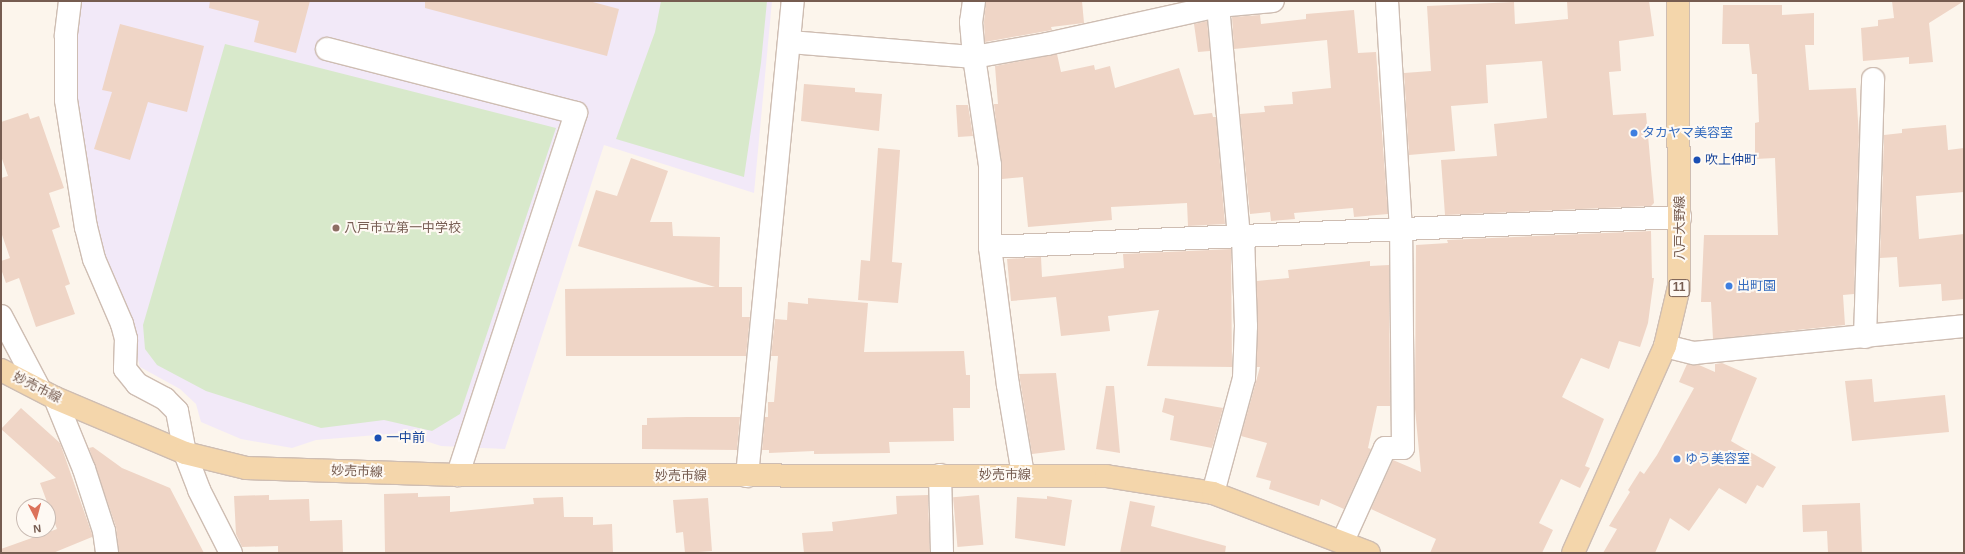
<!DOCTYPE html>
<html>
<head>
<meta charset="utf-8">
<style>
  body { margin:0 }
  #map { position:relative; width:1965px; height:554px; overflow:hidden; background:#fcf5ec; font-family:Helvetica,"Noto Sans JP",sans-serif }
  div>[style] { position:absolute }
  .education>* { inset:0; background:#f2e9f8 }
  .green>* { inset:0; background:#d8e9cb }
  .building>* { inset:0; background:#efd5c6; transform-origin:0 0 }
  .roads { filter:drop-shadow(1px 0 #cebdb2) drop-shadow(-1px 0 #cebdb2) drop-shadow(0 1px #cebdb2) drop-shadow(0 -1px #cebdb2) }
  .minor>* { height:22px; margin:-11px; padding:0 11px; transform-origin:11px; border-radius:11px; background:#fff }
  .major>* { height:22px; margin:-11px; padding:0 11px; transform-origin:11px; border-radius:11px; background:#f4d6ab }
  .dots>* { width:11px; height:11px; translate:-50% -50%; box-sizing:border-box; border:2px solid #fef9f3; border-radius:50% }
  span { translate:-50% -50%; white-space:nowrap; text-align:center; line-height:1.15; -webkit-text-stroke:4px #fef9f3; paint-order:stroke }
  .shield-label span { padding:1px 3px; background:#fef9f3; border:1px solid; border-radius:3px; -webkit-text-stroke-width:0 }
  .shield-label { font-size:12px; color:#765c50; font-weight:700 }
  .shop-label { font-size:13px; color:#366cbe }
  .left { translate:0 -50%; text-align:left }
  .transit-label { font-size:13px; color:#164399 }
  .education-label { font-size:13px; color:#785e54 }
  .street-label { font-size:13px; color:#765c50 }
  .frame { position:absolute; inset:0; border:2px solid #765c50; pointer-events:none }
  .north { position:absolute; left:16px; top:498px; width:40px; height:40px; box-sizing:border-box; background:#fef9f3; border:1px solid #c8bab2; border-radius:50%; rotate:174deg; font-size:11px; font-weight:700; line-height:16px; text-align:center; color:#765c50 }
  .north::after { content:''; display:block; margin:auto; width:14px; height:18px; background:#dc735b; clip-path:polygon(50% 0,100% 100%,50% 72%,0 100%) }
</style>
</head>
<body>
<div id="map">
  <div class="education">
    <div style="clip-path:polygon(79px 1px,772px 1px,754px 193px,604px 145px,505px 449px,441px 446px,401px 433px,316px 440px,292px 448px,241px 439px,201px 422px,196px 404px,180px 389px,140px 367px,129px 326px,102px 262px,75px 107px,73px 39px)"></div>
  </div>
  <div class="green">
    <div style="clip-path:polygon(661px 1px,767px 1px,761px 63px,744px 177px,616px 139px,655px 32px)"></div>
    <div style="clip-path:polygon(225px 44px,556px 128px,460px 414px,432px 431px,384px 420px,321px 428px,206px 391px,157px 365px,145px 349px,143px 325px)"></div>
  </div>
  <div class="building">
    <div style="clip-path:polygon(210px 1px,310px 1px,296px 53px,254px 42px,259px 21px,209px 8px)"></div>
    <div style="clip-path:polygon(425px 1px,589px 1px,619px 9px,607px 56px,425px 8px)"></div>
    <div style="clip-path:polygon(986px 1px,1082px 1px,1084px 23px,1051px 27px,1052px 30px,985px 42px,984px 22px)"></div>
    <div style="clip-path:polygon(1567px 1px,1649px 1px,1654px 36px,1619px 41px,1621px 71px,1609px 72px,1613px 115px,1646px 113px,1654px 203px,1651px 206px,1445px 215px,1441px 160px,1497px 156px,1494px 124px,1547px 118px,1542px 61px,1486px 65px,1488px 103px,1451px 106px,1455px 151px,1409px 155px,1404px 73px,1431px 71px,1427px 6px,1514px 2px,1515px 24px,1568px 19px)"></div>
    <div style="clip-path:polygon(1892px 1px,1964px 1px,1929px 23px,1933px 62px,1909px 64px,1909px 57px,1863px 61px,1861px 28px,1878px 26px,1878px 20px,1894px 18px)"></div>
    <div style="clip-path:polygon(1723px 5px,1782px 5px,1782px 15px,1814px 13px,1814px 45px,1805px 45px,1809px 90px,1856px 88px,1859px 137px,1854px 294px,1843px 295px,1845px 325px,1713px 339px,1711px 302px,1701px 302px,1704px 235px,1778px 235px,1775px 158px,1755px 159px,1755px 123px,1759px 122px,1757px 74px,1752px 74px,1749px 44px,1722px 44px)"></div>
    <div style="clip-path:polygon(1354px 10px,1358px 53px,1376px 52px,1388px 214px,1354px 217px,1353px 208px,1294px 213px,1295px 219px,1271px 221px,1270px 212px,1250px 214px,1240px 114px,1265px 112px,1264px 106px,1293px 104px,1292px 92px,1331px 88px,1327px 40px,1234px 49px,1232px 17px,1260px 15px,1261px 24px,1306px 19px,1306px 14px)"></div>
    <div style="clip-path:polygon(1207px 21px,1210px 51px,1198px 52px,1194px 24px)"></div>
    <div style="clip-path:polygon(120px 24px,204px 46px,187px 112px,148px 102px,130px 160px,94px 149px,112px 92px,102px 90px)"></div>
    <div style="clip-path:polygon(1057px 54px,1061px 72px,1094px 65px,1095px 70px,1110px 66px,1115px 88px,1179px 68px,1194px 115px,1212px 113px,1213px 117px,1216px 117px,1225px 224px,1188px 226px,1187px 203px,1111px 207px,1112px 220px,1028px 227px,1023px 177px,1002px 179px,994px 104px,998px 104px,995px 66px)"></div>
    <div style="clip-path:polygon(804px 84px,855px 88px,855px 92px,882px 94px,879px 131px,801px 121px)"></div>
    <div style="clip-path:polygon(956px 105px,968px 105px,973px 136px,958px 137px)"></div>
    <div style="clip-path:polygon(28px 113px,30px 119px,39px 116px,64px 188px,49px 193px,60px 227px,52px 230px,70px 284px,65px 286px,75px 314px,36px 327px,19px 278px,6px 283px,1px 269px,1px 261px,10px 258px,1px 232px,1px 178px,8px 176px,1px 156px,1px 122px)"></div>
    <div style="clip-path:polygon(1946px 125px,1948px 150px,1964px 148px,1964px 192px,1916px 196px,1919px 239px,1964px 234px,1964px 299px,1942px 301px,1941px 284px,1899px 287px,1897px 257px,1880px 258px,1884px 135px,1902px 133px,1902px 129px)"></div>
    <div style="clip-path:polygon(878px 148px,900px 150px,892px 262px,902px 263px,898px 303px,858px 300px,861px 260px,870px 261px)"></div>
    <div style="clip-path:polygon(631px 158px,668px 171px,650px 222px,672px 222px,673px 236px,720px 237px,719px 287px,742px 287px,742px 317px,750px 317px,746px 356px,566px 356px,565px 289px,715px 287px,578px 246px,596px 190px,617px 196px)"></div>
    <div style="clip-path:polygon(1651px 231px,1652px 278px,1654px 278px,1648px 323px,1640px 347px,1619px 341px,1609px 369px,1581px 358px,1562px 397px,1604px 419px,1585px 466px,1590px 468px,1580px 488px,1561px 479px,1539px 523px,1553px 530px,1542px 553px,1430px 553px,1436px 539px,1371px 509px,1393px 460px,1421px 472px,1415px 409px,1416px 245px,1448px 243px,1447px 240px)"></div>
    <div style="clip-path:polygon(1231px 249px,1232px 367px,1147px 366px,1159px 310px,1108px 316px,1110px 331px,1061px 336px,1056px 297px,1011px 301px,1007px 259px,1041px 257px,1042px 277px,1124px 268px,1123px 254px)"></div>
    <div style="clip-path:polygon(1370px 261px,1370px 266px,1389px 265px,1390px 406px,1377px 406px,1368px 448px,1371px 449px,1344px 509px,1321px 499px,1319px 506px,1269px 489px,1271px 481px,1256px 477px,1267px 443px,1241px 436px,1260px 367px,1257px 367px,1257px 281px,1289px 278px,1288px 270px)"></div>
    <div style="clip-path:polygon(808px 298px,868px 303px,864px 352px,964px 351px,966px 375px,970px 375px,970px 408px,953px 408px,954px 441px,889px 442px,890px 453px,814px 454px,814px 451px,769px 453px,769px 450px,762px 450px,765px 417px,768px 417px,768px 402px,774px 402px,778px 356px,771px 356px,775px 319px,787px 320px,788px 302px,808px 304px)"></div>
    <div style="clip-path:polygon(1722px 363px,1757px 378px,1731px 441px,1776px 467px,1763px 488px,1757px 485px,1746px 504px,1719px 488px,1689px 531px,1670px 518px,1655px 553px,1603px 553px,1617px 529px,1609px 526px,1630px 492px,1628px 490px,1640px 471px,1644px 474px,1657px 455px,1694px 388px,1679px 382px,1687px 364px,1699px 365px,1715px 372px,1715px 364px)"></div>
    <div style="clip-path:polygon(1056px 373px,1065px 450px,1032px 454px,1019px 374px)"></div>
    <div style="clip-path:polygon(1872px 379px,1874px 402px,1945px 395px,1949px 432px,1852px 441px,1845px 381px)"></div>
    <div style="clip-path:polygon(1106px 386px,1114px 386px,1120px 453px,1096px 449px)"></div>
    <div style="clip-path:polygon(1165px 398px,1223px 408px,1212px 448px,1170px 440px,1174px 416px,1162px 412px)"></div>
    <div style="clip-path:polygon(21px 408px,60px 443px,92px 534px,92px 537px,53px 553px,1px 553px,1px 549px,57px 529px,40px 483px,56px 478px,1px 429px)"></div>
    <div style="clip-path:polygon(687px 417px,740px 417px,737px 450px,642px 449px,642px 425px,647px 425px,647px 418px)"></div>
    <div style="clip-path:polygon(93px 447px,122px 468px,170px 488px,204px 553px,119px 553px,116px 527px,89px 448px)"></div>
    <div style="clip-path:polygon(418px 493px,418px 497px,450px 496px,450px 512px,534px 504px,533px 498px,563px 497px,564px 517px,593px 517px,593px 525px,612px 524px,613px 553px,385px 552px,384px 494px)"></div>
    <div style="clip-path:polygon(269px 495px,269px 500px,309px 499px,310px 521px,342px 520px,343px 553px,278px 552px,278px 546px,242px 547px,236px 534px,234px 496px)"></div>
    <div style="clip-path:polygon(928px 495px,930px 553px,804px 553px,802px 533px,833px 531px,832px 522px,897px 514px,896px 496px)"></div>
    <div style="left:979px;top:495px;width:50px;height:26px;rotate:85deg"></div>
    <div style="clip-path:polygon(1047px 496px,1072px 500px,1065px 546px,1015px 538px,1017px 497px,1047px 499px)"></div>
    <div style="clip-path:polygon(708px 498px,712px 551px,685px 553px,683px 532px,676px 533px,673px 500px)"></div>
    <div style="clip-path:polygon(1130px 501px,1155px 506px,1151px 526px,1226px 546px,1225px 553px,1120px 553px)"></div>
    <div style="clip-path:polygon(1860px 503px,1862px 553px,1828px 553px,1827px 531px,1803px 532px,1802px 505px)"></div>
  </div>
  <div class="roads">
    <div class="minor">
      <div style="left:70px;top:1px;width:35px;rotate:97deg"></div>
      <div style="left:66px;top:36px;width:64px;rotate:90deg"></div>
      <div style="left:66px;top:100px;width:129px;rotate:81.1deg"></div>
      <div style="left:86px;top:227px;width:33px;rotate:76deg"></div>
      <div style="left:94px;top:259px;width:71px;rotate:66.7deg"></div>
      <div style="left:122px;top:324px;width:16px;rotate:75deg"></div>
      <div style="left:126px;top:339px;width:30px;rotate:92deg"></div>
      <div style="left:125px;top:369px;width:19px;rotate:51deg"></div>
      <div style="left:137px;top:384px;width:32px;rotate:28deg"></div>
      <div style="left:165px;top:399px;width:17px;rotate:45deg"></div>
      <div style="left:177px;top:411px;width:43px;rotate:79.2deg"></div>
      <div style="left:185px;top:453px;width:40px;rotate:69deg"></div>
      <div style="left:199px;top:490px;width:71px;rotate:63.1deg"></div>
      <div style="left:974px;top:1px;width:21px;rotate:98deg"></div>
      <div style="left:971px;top:22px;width:35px;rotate:85deg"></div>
      <div style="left:974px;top:57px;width:109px;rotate:81.6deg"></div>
      <div style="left:990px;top:165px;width:82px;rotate:90deg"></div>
      <div style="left:990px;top:247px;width:139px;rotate:82.6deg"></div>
      <div style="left:1008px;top:385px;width:91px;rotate:80.5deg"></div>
      <div style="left:1218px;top:6px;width:231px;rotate:84.8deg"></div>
      <div style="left:790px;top:42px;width:185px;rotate:4.7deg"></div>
      <div style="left:974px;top:57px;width:74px;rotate:-10.1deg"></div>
      <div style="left:1047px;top:44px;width:175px;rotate:-12.5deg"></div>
      <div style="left:1218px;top:6px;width:55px;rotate:-5.2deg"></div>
      <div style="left:327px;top:49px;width:257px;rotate:14.4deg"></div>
      <div style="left:576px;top:113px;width:381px;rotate:108.1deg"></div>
      <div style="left:990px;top:247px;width:691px;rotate:-2.49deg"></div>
      <div style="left:1px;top:316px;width:81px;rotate:62.2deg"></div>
      <div style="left:1865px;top:337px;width:258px;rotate:-88.2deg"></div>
      <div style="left:1665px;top:346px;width:30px;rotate:14deg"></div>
      <div style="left:1694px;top:353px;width:271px;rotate:-5.7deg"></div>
      <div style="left:55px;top:398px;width:77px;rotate:67.8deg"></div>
      <div style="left:84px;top:469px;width:65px;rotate:72.1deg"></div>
      <div style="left:104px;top:531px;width:22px;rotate:82deg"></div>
      <div style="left:940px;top:475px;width:78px;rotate:88.5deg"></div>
      <div style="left:747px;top:476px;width:477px;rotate:-84.5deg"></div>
      <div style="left:1213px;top:493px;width:119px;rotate:-74.9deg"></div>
      <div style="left:1244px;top:378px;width:52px;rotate:-87.8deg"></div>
      <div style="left:1246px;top:326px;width:89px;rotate:-91.9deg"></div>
      <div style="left:1343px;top:541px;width:102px;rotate:-65.7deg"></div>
      <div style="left:1385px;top:448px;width:18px"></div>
      <div style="left:1403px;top:448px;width:218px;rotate:-90.5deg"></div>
      <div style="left:1401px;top:230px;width:229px;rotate:-93.5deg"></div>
    </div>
    <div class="major">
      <div style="left:1px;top:370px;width:61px;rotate:27.4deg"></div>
      <div style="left:55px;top:398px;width:141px;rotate:22.9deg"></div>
      <div style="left:185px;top:453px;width:63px;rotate:13.8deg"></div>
      <div style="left:246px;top:468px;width:212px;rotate:1.9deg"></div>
      <div style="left:458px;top:475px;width:648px;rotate:0.09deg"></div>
      <div style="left:1106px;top:476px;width:108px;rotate:9deg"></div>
      <div style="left:1213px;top:493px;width:167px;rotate:21deg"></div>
      <div style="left:1573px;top:553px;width:227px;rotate:-66deg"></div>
      <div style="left:1665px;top:346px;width:61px;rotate:-76.7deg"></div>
      <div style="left:1679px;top:287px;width:286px;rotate:-90.2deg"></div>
    </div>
  </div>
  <div class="dots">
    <div style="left:1634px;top:133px;background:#3f7fe0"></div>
    <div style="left:1697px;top:160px;background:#1a4fb4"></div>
    <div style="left:336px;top:228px;background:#8d6e63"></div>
    <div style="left:1729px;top:286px;background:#3f7fe0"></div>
    <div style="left:378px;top:438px;background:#1a4fb4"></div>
    <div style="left:1677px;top:459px;background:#3f7fe0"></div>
  </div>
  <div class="shield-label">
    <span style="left:1679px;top:288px">11</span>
  </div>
  <div class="shop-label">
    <span class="left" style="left:1642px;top:133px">タカヤマ美容室</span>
    <span class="left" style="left:1737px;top:286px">出町園</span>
    <span class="left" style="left:1685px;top:459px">ゆう美容室</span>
  </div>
  <div class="transit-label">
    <span class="left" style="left:1705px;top:160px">吹上仲町</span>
    <span class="left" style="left:386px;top:438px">一中前</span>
  </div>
  <div class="education-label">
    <span class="left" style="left:344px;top:228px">八戸市立第一中学校</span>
  </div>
  <div class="street-label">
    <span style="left:1680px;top:228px;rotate:-90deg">八戸大野線</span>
    <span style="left:37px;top:388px;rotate:27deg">妙売市線</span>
    <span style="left:357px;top:472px;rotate:2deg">妙売市線</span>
    <span style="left:1005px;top:475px">妙売市線</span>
    <span style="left:681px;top:476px">妙売市線</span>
  </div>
  <div class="frame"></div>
  <div class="north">N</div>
</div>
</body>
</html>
